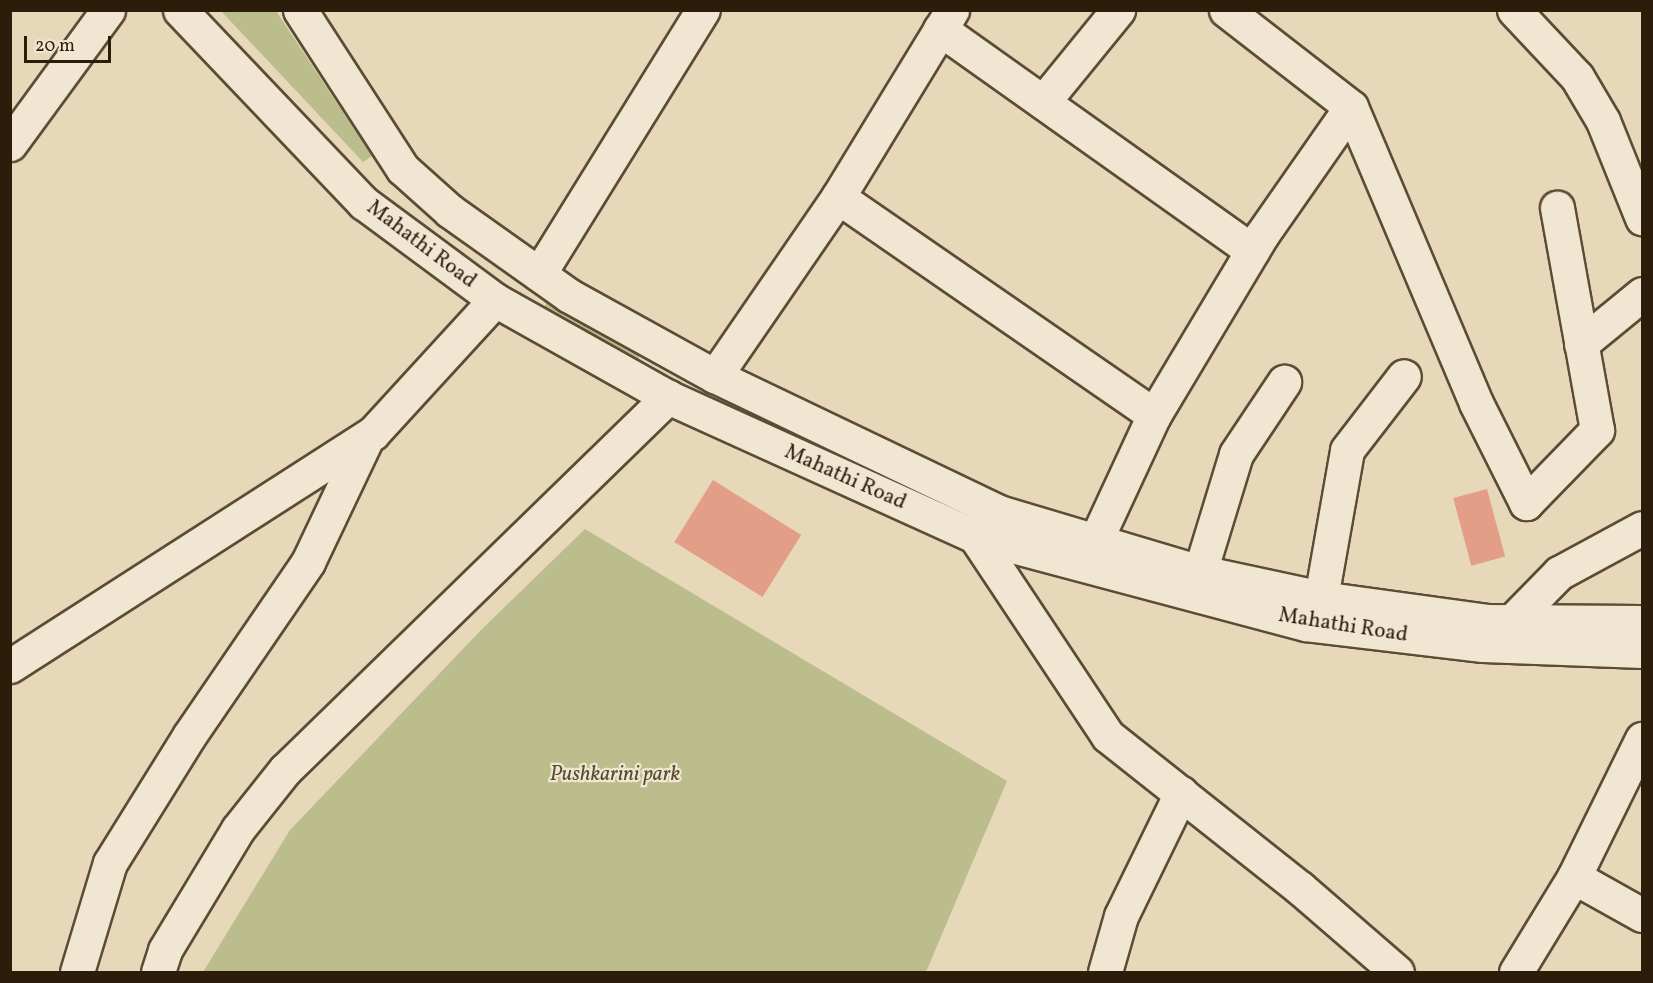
<!DOCTYPE html>
<html>
<head>
<meta charset="utf-8">
<style>
  body { margin:0 }
  #map { position:relative; width:1653px; height:983px; overflow:hidden; background:#e8d8ba; font-family:Vollkorn,serif }
  div>[style] { position:absolute }
  .green>* { inset:0; background:#bbbd8c }
  .building>* { inset:0; background:#e29e87; transform-origin:0 0 }
  .roads { filter:drop-shadow(2px 0 #5b4c36) drop-shadow(-2px 0 #5b4c36) drop-shadow(0 2px #5b4c36) drop-shadow(0 -2px #5b4c36) }
  .minor>* { height:33px; margin:-16.5px; padding:0 16.5px; transform-origin:16.5px; border-radius:16.5px; background:#f0e6d2 }
  span { translate:-50% -50%; white-space:nowrap; text-align:center; line-height:1.15; -webkit-text-stroke:4.5px #f0e6d2; paint-order:stroke }
  .street-label { font-size:21px; color:#2c1d0a }
  .park-label { font-size:21px; color:#574d31; font-style:italic }
  .frame { position:absolute; inset:0; border:12px solid #2c1d0a; pointer-events:none }
  .scale { position:absolute; left:24px; top:36px; width:87px; height:27px; box-sizing:border-box; border:3px solid #2c1d0a; border-top:0; padding-left:8px; font-size:18px; line-height:21px; white-space:nowrap; color:#2c1d0a; -webkit-text-stroke:4px #f0e6d2; paint-order:stroke }
</style>
</head>
<body>
<div id="map">
  <div class="green">
    <div style="clip-path:polygon(221px 11px,276px 11px,372px 156px,363px 162px)"></div>
    <div style="clip-path:polygon(549px 299px,639px 356px,639px 359px,540px 314px)"></div>
    <div style="clip-path:polygon(585px 529px,1007px 781px,926px 972px,203px 972px,290px 830px,482px 629px)"></div>
  </div>
  <div class="building">
    <div style="left:713px;top:480px;width:104px;height:73px;rotate:32deg"></div>
    <div style="left:1487px;top:489px;width:70px;height:35px;rotate:75deg"></div>
  </div>
  <div class="roads">
    <div class="minor">
      <div style="left:180px;top:10px;width:267px;rotate:46.4deg"></div>
      <div style="left:364px;top:203px;width:163px;rotate:36.5deg"></div>
      <div style="left:495px;top:300px;width:198px;rotate:29.3deg"></div>
      <div style="left:668px;top:397px;width:337px;rotate:24.4deg"></div>
      <div style="left:975px;top:536px;width:342px;rotate:14.9deg"></div>
      <div style="left:1306px;top:624px;width:178px;rotate:6.8deg"></div>
      <div style="left:1483px;top:645px;width:159px;rotate:2.2deg"></div>
      <div style="left:300px;top:10px;width:189px;rotate:57.1deg"></div>
      <div style="left:403px;top:169px;width:63px;rotate:41.8deg"></div>
      <div style="left:450px;top:211px;width:145px;rotate:35.4deg"></div>
      <div style="left:568px;top:295px;width:168px;rotate:28.9deg"></div>
      <div style="left:715px;top:376px;width:315px;rotate:25.6deg"></div>
      <div style="left:999px;top:512px;width:210px;rotate:16.6deg"></div>
      <div style="left:1200px;top:572px;width:124px;rotate:12.1deg"></div>
      <div style="left:1321px;top:598px;width:167px;rotate:7.9deg"></div>
      <div style="left:1486px;top:621px;width:156px;rotate:0.4deg"></div>
      <div style="left:1226px;top:10px;width:158px;rotate:37.8deg"></div>
      <div style="left:1514px;top:10px;width:92px;rotate:46.8deg"></div>
      <div style="left:1577px;top:77px;width:51px;rotate:59.4deg"></div>
      <div style="left:1603px;top:121px;width:105px;rotate:68.1deg"></div>
      <div style="left:940px;top:29px;width:383px;rotate:35.4deg"></div>
      <div style="left:1043px;top:102px;width:119px;rotate:-50.8deg"></div>
      <div style="left:10px;top:144px;width:166px;rotate:-53.8deg"></div>
      <div style="left:838px;top:197px;width:384px;rotate:34.6deg"></div>
      <div style="left:539px;top:274px;width:311px;rotate:-58.2deg"></div>
      <div style="left:1581px;top:344px;width:79px;rotate:-39.3deg"></div>
      <div style="left:715px;top:376px;width:217px;rotate:-55.5deg"></div>
      <div style="left:838px;top:197px;width:219px;rotate:-58.6deg"></div>
      <div style="left:981px;top:530px;width:8px;rotate:135deg"></div>
      <div style="left:975px;top:536px;width:240px;rotate:56.4deg"></div>
      <div style="left:1108px;top:736px;width:245px;rotate:38.4deg"></div>
      <div style="left:1300px;top:888px;width:128px;rotate:40.9deg"></div>
      <div style="left:1095px;top:542px;width:140px;rotate:-65.1deg"></div>
      <div style="left:1154px;top:415px;width:209px;rotate:-59.1deg"></div>
      <div style="left:1261px;top:236px;width:157px;rotate:-55.1deg"></div>
      <div style="left:1351px;top:107px;width:321px;rotate:67.1deg"></div>
      <div style="left:1476px;top:403px;width:112px;rotate:63.4deg"></div>
      <div style="left:1526px;top:503px;width:102px;rotate:-45.8deg"></div>
      <div style="left:1597px;top:430px;width:226px;rotate:-100.2deg"></div>
      <div style="left:1200px;top:572px;width:123px;rotate:-73deg"></div>
      <div style="left:1236px;top:454px;width:87px;rotate:-56.3deg"></div>
      <div style="left:1321px;top:598px;width:150px;rotate:-80deg"></div>
      <div style="left:1347px;top:450px;width:93px;rotate:-52.4deg"></div>
      <div style="left:1511px;top:622px;width:69px;rotate:-45.6deg"></div>
      <div style="left:1559px;top:573px;width:94px;rotate:-28.5deg"></div>
      <div style="left:10px;top:666px;width:431px;rotate:-32.7deg"></div>
      <div style="left:373px;top:433px;width:180px;rotate:-47.5deg"></div>
      <div style="left:1574px;top:877px;width:78px;rotate:29.2deg"></div>
      <div style="left:77px;top:972px;width:114px;rotate:-73.2deg"></div>
      <div style="left:110px;top:863px;width:150px;rotate:-58.1deg"></div>
      <div style="left:189px;top:736px;width:211px;rotate:-55.6deg"></div>
      <div style="left:308px;top:562px;width:137px;rotate:-64.6deg"></div>
      <div style="left:158px;top:972px;width:23px;rotate:-72deg"></div>
      <div style="left:165px;top:950px;width:141px;rotate:-58.9deg"></div>
      <div style="left:238px;top:829px;width:75px;rotate:-51.5deg"></div>
      <div style="left:285px;top:770px;width:535px;rotate:-44.24deg"></div>
      <div style="left:1105px;top:972px;width:58px;rotate:-74.1deg"></div>
      <div style="left:1121px;top:916px;width:137px;rotate:-64deg"></div>
      <div style="left:1516px;top:972px;width:111px;rotate:-58.6deg"></div>
      <div style="left:1574px;top:877px;width:154px;rotate:-63.8deg"></div>
    </div>
  </div>
  <div class="street-label">
    <span style="left:421px;top:245px;rotate:37deg">Mahathi Road</span>
    <span style="left:845px;top:478px;rotate:24deg">Mahathi Road</span>
    <span style="left:1343px;top:626px;rotate:9deg">Mahathi Road</span>
  </div>
  <div class="park-label">
    <span style="left:615px;top:775px">Pushkarini park</span>
  </div>
  <div class="frame"></div>
  <div class="scale">20 m</div>
</div>
</body>
</html>
